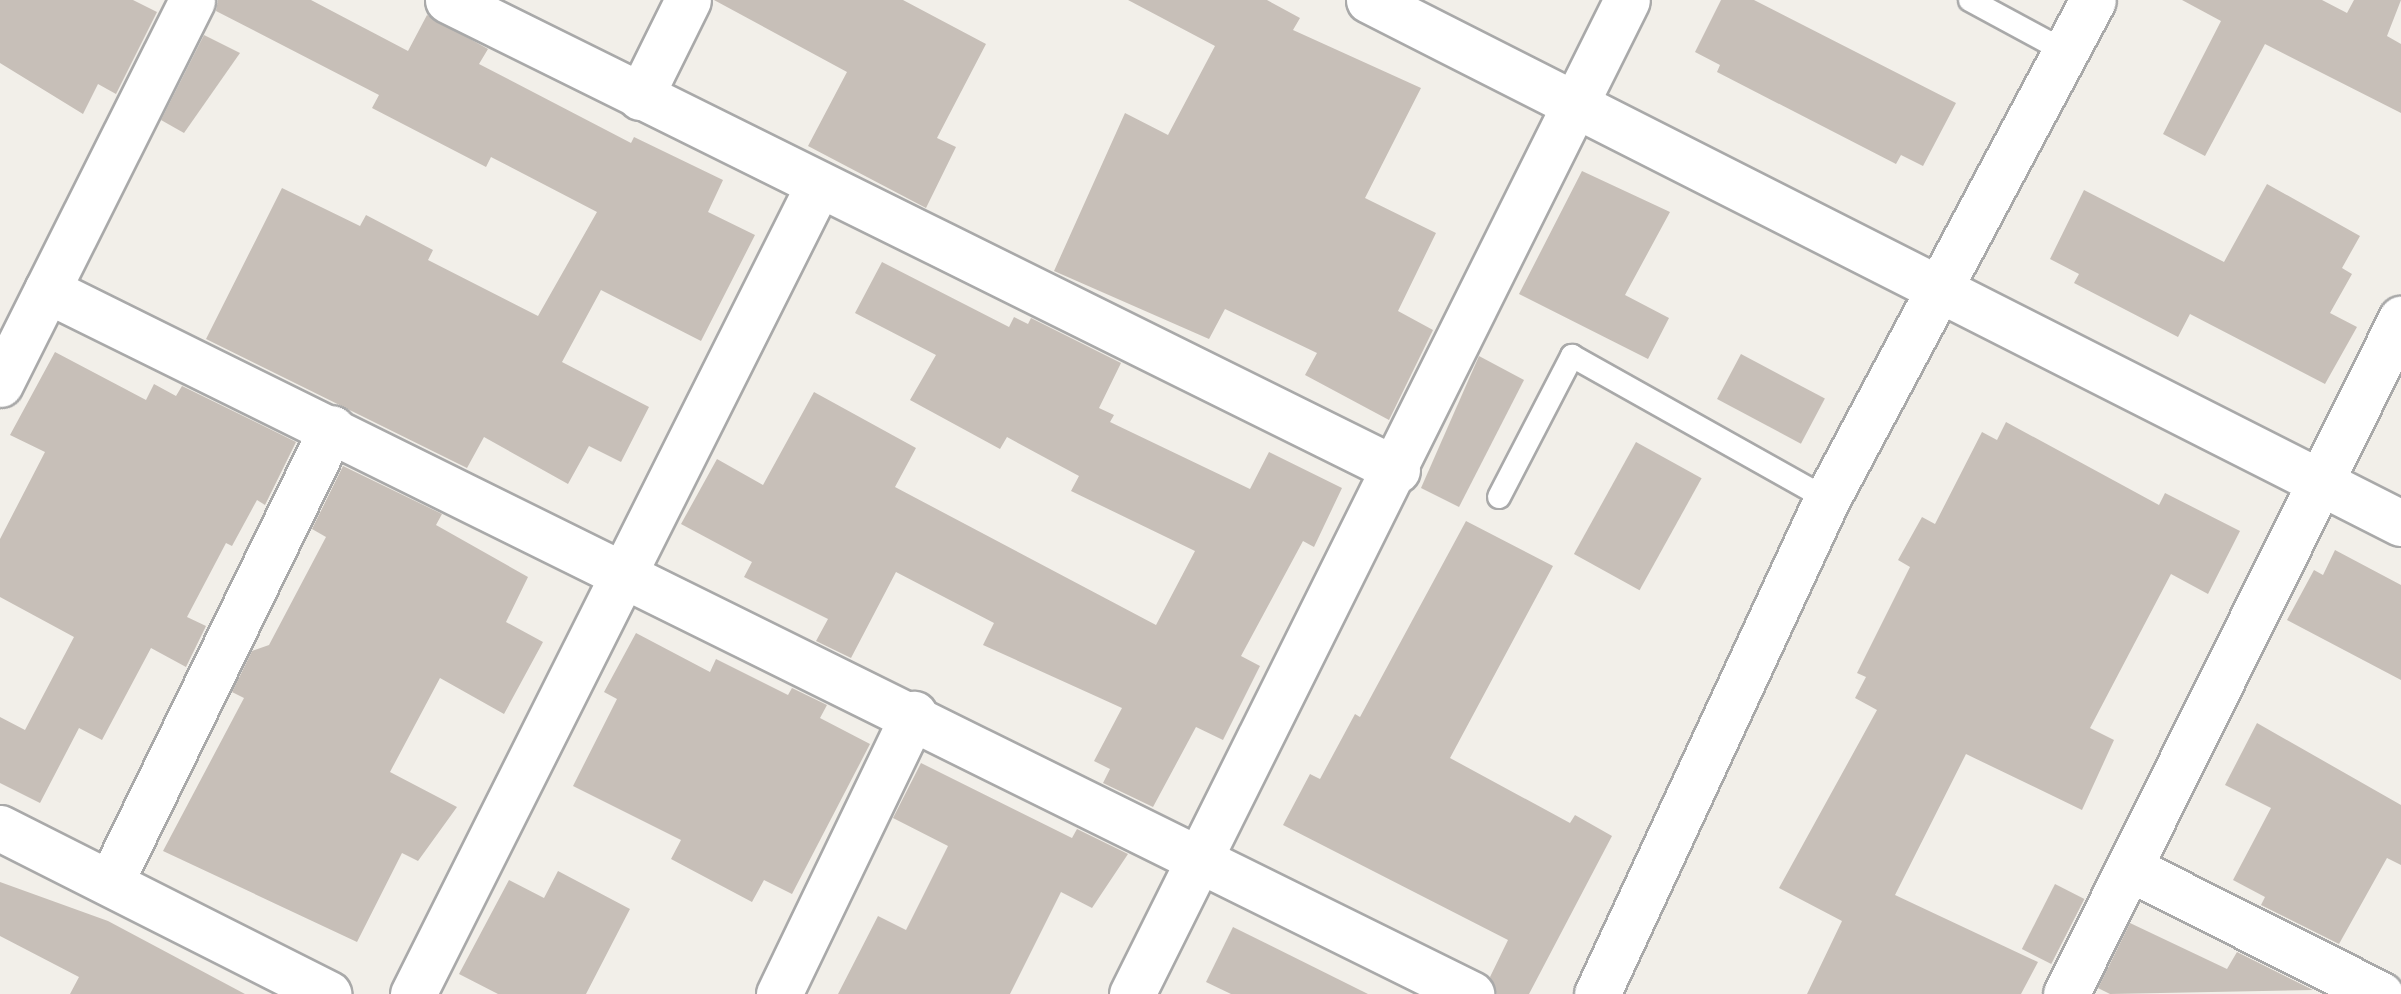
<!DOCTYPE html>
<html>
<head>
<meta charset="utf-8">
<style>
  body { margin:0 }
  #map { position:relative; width:2401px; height:994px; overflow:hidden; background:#f2efe9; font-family:Commissioner,sans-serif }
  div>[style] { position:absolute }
  .building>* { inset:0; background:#c7bfb8; transform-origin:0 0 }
  .roads { filter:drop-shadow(2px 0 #a9a9a9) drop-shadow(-2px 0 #a9a9a9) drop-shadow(0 2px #a9a9a9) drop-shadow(0 -2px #a9a9a9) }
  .lane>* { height:22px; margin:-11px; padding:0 11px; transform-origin:11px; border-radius:11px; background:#fff }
  .street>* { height:45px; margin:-22.5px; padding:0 22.5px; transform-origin:22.5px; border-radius:22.5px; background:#fff }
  span { translate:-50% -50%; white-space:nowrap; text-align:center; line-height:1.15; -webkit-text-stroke:8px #fff; paint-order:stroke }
</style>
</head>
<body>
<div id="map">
  <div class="building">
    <div style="clip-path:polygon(0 0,133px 0,157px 12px,116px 94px,98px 84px,83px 114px,0 63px)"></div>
    <div style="clip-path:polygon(218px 0,311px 0,408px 51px,427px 15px,488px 49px,479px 64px,631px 143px,634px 137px,723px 180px,708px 212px,755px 235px,701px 341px,601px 290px,562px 362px,649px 407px,621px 462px,589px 446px,568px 484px,484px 437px,467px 468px,206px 339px,282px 188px,360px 226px,366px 215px,433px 250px,428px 260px,538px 316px,597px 212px,491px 157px,486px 167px,372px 108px,379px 95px,216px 11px)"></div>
    <div style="clip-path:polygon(714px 0,903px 0,986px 44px,937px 138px,956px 147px,926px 208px,808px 146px,847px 72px)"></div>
    <div style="clip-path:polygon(1128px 0,1267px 0,1300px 18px,1293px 30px,1421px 88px,1365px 198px,1436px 233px,1398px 311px,1433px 330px,1389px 420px,1305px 375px,1317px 353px,1225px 309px,1209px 339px,1054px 271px,1125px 113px,1168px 135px,1215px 46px)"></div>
    <div style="clip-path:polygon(1721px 0,1754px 0,1956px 103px,1923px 166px,1901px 155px,1896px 164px,1717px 72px,1720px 65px,1695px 52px)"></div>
    <div style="clip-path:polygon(2182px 0,2322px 0,2347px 13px,2354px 0,2401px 0,2387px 36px,2401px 44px,2401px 113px,2265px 44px,2205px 156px,2163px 134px,2221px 21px)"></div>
    <div style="clip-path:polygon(204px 35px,240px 53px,184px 133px,161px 120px)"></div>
    <div style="clip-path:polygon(1582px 171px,1670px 212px,1625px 295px,1669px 318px,1648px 359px,1519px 294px)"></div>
    <div style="clip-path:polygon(2267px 184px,2360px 236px,2342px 268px,2352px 274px,2330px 313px,2357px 327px,2325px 384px,2190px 314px,2178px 337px,2074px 283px,2079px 274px,2050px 259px,2084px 190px,2224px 262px)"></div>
    <div style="clip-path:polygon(882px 262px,1009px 327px,1014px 317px,1028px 324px,1031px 318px,1121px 363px,1099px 408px,1114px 415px,1110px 422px,1250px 489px,1269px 452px,1342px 488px,1314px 547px,1303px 541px,1241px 656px,1260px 666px,1223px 740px,1196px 727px,1153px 807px,1103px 783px,1110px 769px,1094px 761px,1122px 708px,983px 645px,994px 623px,896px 572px,851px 658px,816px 641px,828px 619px,744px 577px,752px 562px,681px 524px,717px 459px,763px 485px,814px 392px,916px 448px,895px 487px,1156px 625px,1195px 551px,1071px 491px,1079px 476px,1007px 437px,1000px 449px,910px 400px,936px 355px,855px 313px)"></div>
    <div style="clip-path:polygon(55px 352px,146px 400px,154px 384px,176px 396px,182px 386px,296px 442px,265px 505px,257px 500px,232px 546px,226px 543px,187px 617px,206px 626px,186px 667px,151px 648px,102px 740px,79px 728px,40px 803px,0 783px,0 717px,25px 730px,74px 637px,0 597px,0 539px,45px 452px,10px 435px)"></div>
    <div style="left:1741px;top:354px;width:95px;height:51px;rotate:28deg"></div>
    <div style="clip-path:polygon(1479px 356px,1524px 380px,1459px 507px,1421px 488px)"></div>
    <div style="clip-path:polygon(2006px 422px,2159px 505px,2165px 493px,2240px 531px,2208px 594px,2171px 574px,2090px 728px,2114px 740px,2082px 810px,1966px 754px,1895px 895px,2038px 962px,2021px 994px,1807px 994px,1842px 921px,1779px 888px,1877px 710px,1855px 698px,1866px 677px,1857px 673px,1910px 567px,1898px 560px,1922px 517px,1935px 524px,1982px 432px,1997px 440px)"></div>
    <div style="left:1636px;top:442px;width:75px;height:128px;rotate:29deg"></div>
    <div style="clip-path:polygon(343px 466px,442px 514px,436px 525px,528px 577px,506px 622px,543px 642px,504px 714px,440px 678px,390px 772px,457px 807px,418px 861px,402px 853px,357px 942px,163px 851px,244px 698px,232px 692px,252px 651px,269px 645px,326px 537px,312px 529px)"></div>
    <div style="clip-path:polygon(1466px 521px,1553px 566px,1450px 758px,1570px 823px,1575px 815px,1612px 836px,1529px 994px,1497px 994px,1490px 977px,1508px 940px,1283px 825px,1310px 774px,1320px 779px,1355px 714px,1360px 717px)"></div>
    <div style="clip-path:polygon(2335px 550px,2401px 585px,2401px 680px,2287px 620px,2314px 570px,2323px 575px)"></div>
    <div style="clip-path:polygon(636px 633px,710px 672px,716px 659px,788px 695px,792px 688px,827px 705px,820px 718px,870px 744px,792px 894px,764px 880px,752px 902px,671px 859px,681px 840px,573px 786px,617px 699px,604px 692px)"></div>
    <div style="clip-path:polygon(2257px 723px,2401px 805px,2401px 865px,2387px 858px,2339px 944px,2261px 905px,2265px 897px,2233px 880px,2271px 808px,2225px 785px)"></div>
    <div style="clip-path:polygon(921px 763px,1072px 838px,1077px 829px,1128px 854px,1092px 908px,1061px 892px,1010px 994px,838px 994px,878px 916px,906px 930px,948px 846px,893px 818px)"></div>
    <div style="clip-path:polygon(558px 871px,630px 909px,586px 994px,498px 994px,459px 974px,509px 880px,544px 898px)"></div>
    <div style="clip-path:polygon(0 882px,108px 921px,245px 994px,70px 994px,79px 977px,0 936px)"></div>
    <div style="left:2055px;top:884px;width:33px;height:73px;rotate:27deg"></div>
    <div style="clip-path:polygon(2130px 923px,2227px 969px,2237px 952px,2313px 990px,2110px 994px,2098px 988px)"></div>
    <div style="clip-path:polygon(1233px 927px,1368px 994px,1231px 994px,1206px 982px)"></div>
  </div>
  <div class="roads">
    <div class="lane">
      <div style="left:1970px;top:0;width:111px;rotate:28.4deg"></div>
      <div style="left:1499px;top:497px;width:159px;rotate:-62.6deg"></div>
      <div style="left:1572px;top:356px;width:292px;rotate:29.3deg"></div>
    </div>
    <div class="street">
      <div style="left:448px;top:0;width:1059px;rotate:26.35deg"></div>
      <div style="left:1369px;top:0;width:1157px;rotate:26.88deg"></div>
      <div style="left:640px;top:97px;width:108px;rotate:-63.7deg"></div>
      <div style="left:47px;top:290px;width:1589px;rotate:26.31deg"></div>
      <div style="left:0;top:384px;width:429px;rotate:-63.4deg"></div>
      <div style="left:0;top:828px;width:368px;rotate:26.8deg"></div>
      <div style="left:2131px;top:869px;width:279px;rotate:26.7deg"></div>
      <div style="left:110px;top:883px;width:506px;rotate:-63.99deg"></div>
      <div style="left:413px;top:994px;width:904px;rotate:-63.38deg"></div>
      <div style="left:779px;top:994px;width:311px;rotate:-64.3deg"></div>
      <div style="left:1132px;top:994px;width:1110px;rotate:-63.53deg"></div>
      <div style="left:1597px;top:994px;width:546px;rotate:-65.08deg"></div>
      <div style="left:1827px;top:499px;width:565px;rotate:-61.94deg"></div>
      <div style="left:2066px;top:994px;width:754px;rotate:-63.6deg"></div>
    </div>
  </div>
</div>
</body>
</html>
